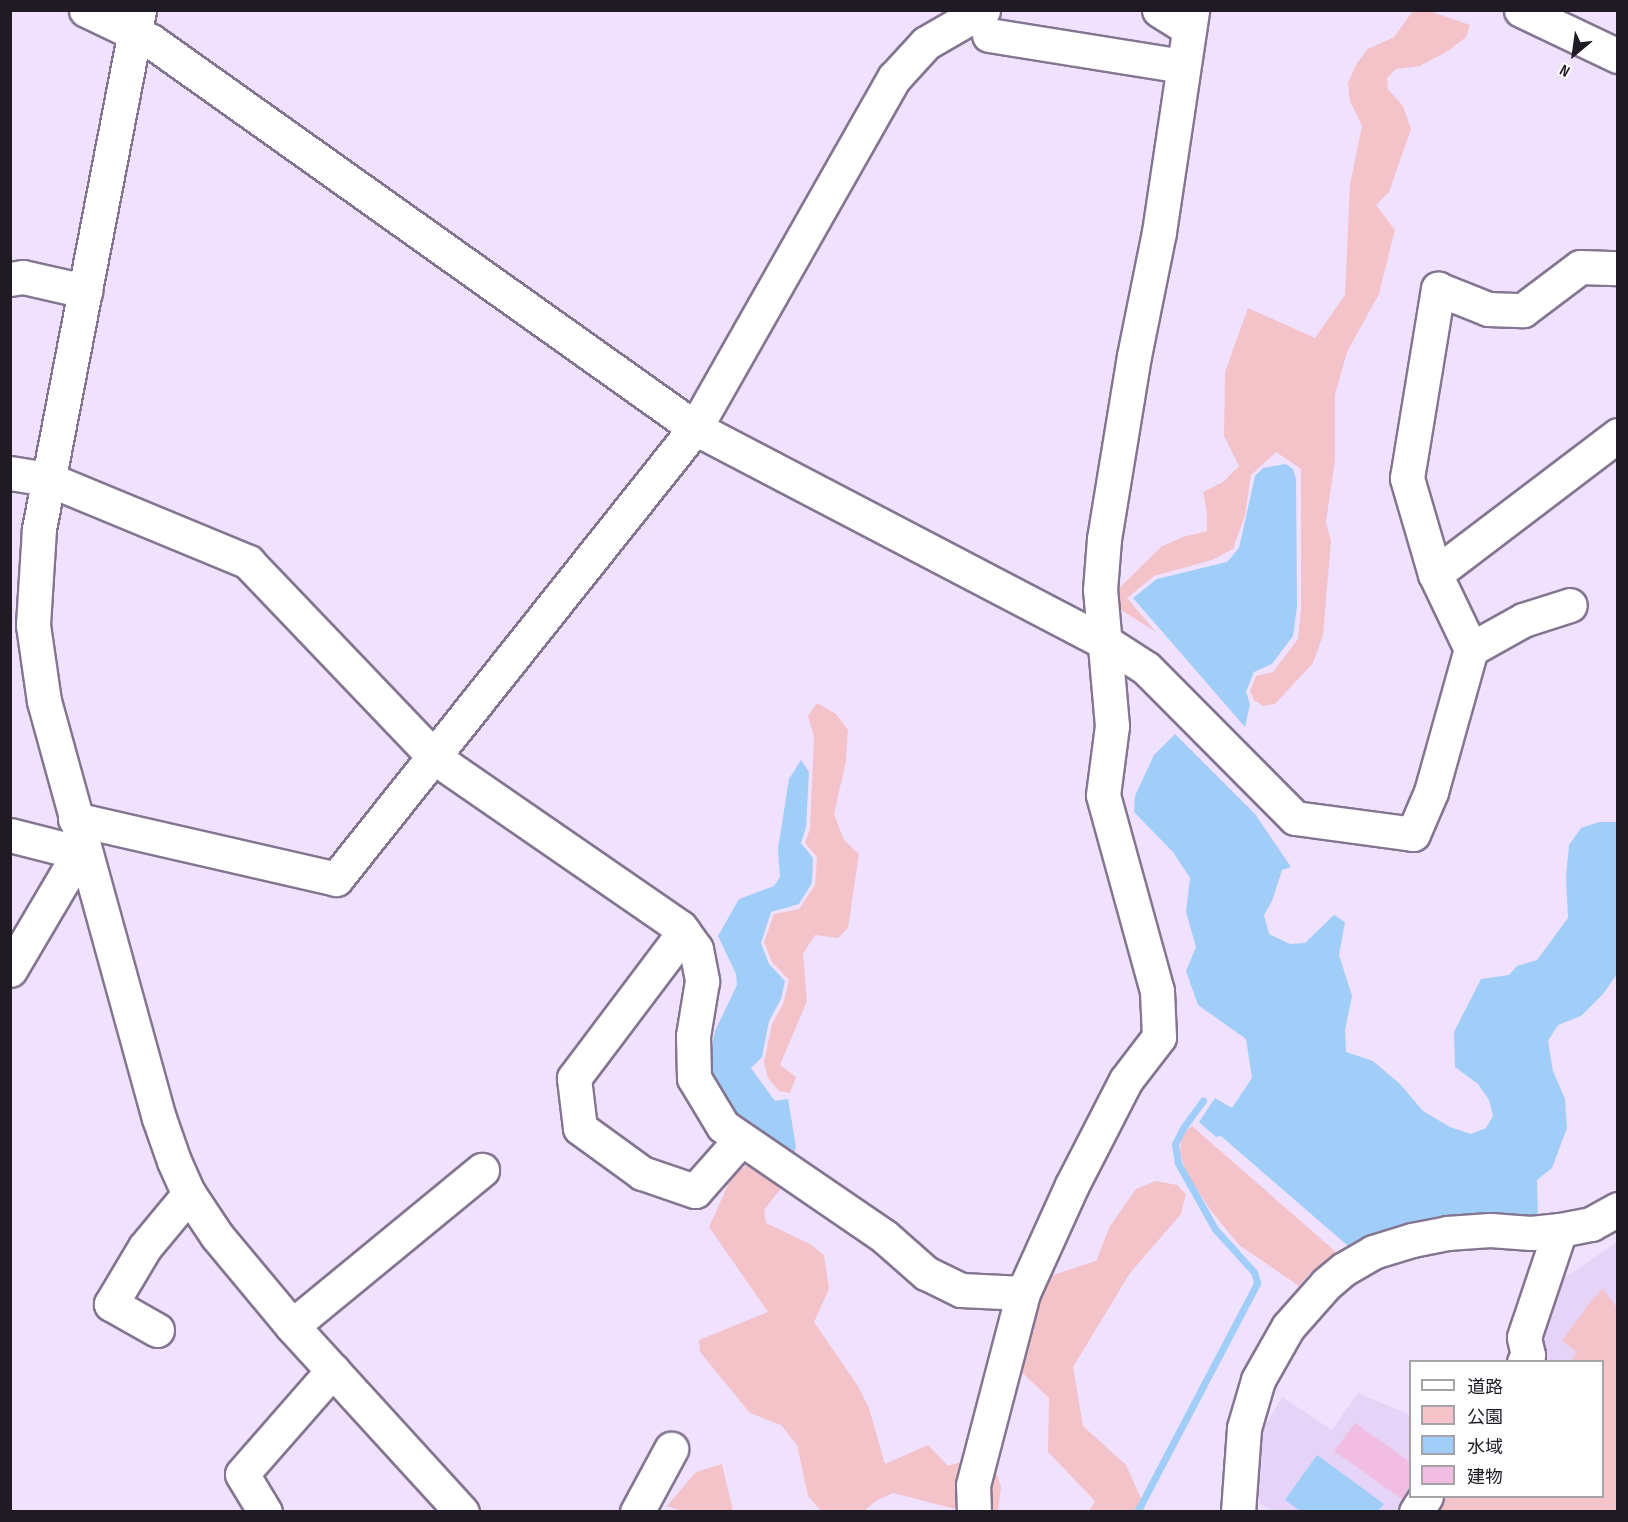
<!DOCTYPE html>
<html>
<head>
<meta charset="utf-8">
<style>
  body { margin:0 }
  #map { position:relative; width:1628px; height:1522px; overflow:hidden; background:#f0e1ff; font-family:"Sofia Sans Condensed","Noto Sans JP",sans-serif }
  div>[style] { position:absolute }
  .built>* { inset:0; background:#e6d4f8 }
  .green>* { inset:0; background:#f4c3ca }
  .water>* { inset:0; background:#a0cef9 }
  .stream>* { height:7px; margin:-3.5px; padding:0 3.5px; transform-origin:3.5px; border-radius:3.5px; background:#a0cef9 }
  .building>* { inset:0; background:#f2bde2 }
  .roads { filter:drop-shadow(2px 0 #847691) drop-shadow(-2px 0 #847691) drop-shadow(0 2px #847691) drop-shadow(0 -2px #847691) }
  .minor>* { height:33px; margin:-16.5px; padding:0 16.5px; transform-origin:16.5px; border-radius:16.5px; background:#fff }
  span { translate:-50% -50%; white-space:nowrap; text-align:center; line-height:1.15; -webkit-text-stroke:4.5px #fff; paint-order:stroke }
  .frame { position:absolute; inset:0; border:12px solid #201a25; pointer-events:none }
  .legend { position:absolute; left:1409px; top:1360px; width:195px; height:138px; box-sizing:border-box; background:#fff; border:2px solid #a6a3a8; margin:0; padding:8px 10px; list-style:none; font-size:18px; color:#201a25 }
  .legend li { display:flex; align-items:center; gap:12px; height:30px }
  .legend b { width:30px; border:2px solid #a6a3a8 }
  .north { position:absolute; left:1544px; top:24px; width:60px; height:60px; -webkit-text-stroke:4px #fff; paint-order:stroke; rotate:209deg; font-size:16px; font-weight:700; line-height:24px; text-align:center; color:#201a25 }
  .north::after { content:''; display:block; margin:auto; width:21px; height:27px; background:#201a25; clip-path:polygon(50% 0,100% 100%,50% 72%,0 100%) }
</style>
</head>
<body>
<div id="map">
  <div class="built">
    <div style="clip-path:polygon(1617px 1242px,1617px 1511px,1273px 1512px,1259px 1503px,1256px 1461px,1261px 1432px,1282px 1397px,1332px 1430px,1358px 1393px,1410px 1415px,1410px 1496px,1602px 1496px,1602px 1362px,1533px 1361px,1544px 1292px)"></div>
  </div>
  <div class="green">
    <div style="clip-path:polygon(1413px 11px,1429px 11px,1470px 25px,1466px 37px,1448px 51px,1420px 66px,1396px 69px,1387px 78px,1388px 89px,1403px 106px,1411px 129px,1389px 192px,1376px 205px,1395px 230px,1379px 294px,1347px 352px,1335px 395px,1335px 460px,1326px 522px,1331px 541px,1323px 635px,1313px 663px,1275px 704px,1263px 706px,1254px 700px,1250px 691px,1256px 676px,1273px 672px,1298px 639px,1301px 609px,1301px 469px,1276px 452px,1251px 475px,1245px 515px,1233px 549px,1212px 560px,1154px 576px,1127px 598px,1156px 632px,1118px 608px,1116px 591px,1162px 546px,1183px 537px,1207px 531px,1207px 512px,1203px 492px,1223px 482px,1239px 466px,1224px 436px,1225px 372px,1248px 308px,1315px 338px,1345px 295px,1350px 184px,1362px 126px,1350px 101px,1348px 83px,1357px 63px,1368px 49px,1394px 37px)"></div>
    <div style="clip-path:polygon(817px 703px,836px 714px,848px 730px,846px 761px,834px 814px,844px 840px,859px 854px,848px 928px,838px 938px,815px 935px,803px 954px,807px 1001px,780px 1065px,796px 1077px,790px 1093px,779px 1091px,768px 1078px,764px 1062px,772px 1024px,783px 1004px,789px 980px,772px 962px,764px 942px,774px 914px,799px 909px,815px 885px,817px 857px,805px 843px,810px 829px,814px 737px,808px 716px)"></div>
    <div style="clip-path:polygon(1192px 1126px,1337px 1253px,1311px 1272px,1299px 1286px,1239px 1245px,1212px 1212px,1187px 1175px,1180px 1153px,1181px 1140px,1184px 1132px)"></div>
    <div style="clip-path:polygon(754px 1160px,777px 1173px,782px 1187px,764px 1210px,766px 1223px,810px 1244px,824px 1255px,829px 1289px,814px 1322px,858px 1386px,869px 1408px,885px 1464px,928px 1445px,948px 1466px,966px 1460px,963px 1511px,893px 1493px,877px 1500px,864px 1511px,821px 1511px,808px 1496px,797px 1445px,781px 1425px,750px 1413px,700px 1352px,699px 1340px,768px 1312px,709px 1227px,732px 1176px)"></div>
    <div style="clip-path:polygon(1156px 1181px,1177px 1185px,1186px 1194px,1181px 1214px,1130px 1273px,1073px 1367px,1083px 1426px,1126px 1465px,1145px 1507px,1143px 1511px,1089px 1511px,1095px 1501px,1048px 1452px,1049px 1398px,1013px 1364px,1044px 1278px,1096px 1261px,1110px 1226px,1136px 1189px)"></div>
    <div style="clip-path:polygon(1603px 1289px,1617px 1308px,1617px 1511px,1432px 1512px,1442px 1497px,1602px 1496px,1602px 1362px,1571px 1361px,1577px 1352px,1562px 1341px,1591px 1301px)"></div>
    <div style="clip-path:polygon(993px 1463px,1001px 1487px,998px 1511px,983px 1511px)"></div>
    <div style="clip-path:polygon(722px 1464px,733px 1511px,683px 1511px,667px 1506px,696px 1472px)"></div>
  </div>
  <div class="water">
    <div style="clip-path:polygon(1286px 464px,1293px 469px,1296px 479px,1297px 607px,1293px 636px,1272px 664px,1254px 672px,1246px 692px,1250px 704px,1245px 727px,1133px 598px,1157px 579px,1227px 562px,1239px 548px,1255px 476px,1263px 468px)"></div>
    <div style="clip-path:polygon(1175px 734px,1255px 814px,1291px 867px,1282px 870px,1272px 901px,1264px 915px,1269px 934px,1290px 944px,1305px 943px,1334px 915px,1345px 922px,1339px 955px,1352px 996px,1345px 1030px,1346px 1052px,1373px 1061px,1400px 1084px,1423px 1111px,1450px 1127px,1471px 1134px,1486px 1128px,1493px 1116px,1489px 1100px,1478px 1084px,1455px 1067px,1454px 1032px,1481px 979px,1509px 975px,1517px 966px,1537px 960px,1568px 918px,1566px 877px,1569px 845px,1581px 828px,1599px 822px,1617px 822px,1617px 974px,1603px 994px,1581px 1016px,1558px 1025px,1548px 1041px,1553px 1071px,1565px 1099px,1567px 1128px,1552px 1168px,1537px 1180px,1538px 1218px,1348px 1246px,1221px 1136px,1216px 1137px,1199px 1122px,1215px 1098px,1232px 1108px,1252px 1078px,1246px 1039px,1198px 1005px,1186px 971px,1196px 947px,1186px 912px,1190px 878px,1173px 852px,1134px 812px,1135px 796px,1154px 755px)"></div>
    <div style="clip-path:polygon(801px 760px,809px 772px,806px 827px,801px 843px,813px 858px,812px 883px,799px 904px,771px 912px,761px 943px,769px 964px,785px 981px,781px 999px,769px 1021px,762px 1057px,751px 1068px,775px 1101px,788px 1099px,796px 1147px,793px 1156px,732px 1112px,715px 1092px,708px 1066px,715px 1031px,737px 985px,736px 974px,718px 936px,739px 899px,774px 886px,780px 877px,778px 849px,789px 779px)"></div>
    <div style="clip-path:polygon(1317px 1455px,1384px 1504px,1378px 1511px,1300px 1511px,1285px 1500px)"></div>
  </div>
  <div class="stream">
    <div style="left:1137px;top:1512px;width:259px;rotate:-62.3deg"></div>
    <div style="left:1257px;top:1283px;width:11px;rotate:-105deg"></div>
    <div style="left:1254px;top:1272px;width:58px;rotate:-132.2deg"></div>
    <div style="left:1215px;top:1229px;width:76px;rotate:-119.3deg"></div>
    <div style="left:1178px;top:1163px;width:19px;rotate:-99deg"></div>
    <div style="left:1175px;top:1144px;width:18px;rotate:-63deg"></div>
    <div style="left:1183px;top:1128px;width:34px;rotate:-54deg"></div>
  </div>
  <div class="building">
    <div style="clip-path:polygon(1355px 1423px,1410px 1462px,1410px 1486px,1402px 1499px,1334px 1451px)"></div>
  </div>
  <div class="roads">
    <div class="minor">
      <div style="left:86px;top:10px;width:72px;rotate:25.5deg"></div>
      <div style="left:151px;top:41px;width:668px;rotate:35.43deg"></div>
      <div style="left:695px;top:428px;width:465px;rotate:27.6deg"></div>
      <div style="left:1107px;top:643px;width:46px;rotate:32.7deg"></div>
      <div style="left:1146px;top:668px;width:211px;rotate:45.2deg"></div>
      <div style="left:1295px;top:818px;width:119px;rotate:7.7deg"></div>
      <div style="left:1413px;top:834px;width:46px;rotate:-66.8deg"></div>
      <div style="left:1431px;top:792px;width:148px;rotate:-74.4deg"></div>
      <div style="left:1471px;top:649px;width:83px;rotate:-115.6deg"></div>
      <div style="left:1435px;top:574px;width:100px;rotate:-106.3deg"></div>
      <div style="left:1407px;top:478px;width:192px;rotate:-80.7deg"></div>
      <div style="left:1438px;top:289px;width:54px;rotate:21.8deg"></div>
      <div style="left:1488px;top:309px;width:35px;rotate:2deg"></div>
      <div style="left:1523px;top:310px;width:71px;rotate:-37deg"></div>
      <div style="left:1580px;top:267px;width:38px;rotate:2deg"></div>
      <div style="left:139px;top:10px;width:529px;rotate:100.91deg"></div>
      <div style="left:39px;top:529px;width:96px;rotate:93.6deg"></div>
      <div style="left:33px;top:625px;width:77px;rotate:81.8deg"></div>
      <div style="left:44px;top:701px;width:433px;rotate:74.6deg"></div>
      <div style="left:159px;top:1118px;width:46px;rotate:70.8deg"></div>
      <div style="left:174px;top:1161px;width:36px;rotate:66deg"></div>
      <div style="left:189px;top:1194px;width:50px;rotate:56.3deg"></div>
      <div style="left:217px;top:1236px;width:117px;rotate:50.2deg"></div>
      <div style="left:292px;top:1326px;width:252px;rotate:47.6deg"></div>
      <div style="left:1159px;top:10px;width:34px;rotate:32deg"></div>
      <div style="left:1521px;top:10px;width:107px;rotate:25.4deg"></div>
      <div style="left:989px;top:35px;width:196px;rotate:9.1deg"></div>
      <div style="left:10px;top:279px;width:13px;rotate:-9deg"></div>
      <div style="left:23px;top:277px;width:64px;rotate:12.7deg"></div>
      <div style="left:10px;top:473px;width:38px;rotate:9deg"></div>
      <div style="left:48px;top:479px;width:217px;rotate:22.5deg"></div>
      <div style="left:248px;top:562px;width:271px;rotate:46.3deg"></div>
      <div style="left:435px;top:758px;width:298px;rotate:34.6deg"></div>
      <div style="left:680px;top:927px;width:27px;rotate:54deg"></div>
      <div style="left:696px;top:949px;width:33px;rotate:79deg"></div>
      <div style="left:702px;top:981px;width:56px;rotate:99.3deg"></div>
      <div style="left:693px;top:1036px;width:42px;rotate:88.6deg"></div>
      <div style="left:694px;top:1078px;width:56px;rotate:58.9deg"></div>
      <div style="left:723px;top:1126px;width:196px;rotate:34.4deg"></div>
      <div style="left:885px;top:1237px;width:55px;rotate:41.3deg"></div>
      <div style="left:926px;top:1273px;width:39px;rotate:26deg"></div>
      <div style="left:961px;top:1290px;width:62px;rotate:2.8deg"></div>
      <div style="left:1435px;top:574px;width:230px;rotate:-37.2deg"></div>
      <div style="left:1471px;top:649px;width:60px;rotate:-29.1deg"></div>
      <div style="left:1523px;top:620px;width:49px;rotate:-17.7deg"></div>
      <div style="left:75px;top:819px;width:268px;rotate:12.9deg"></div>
      <div style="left:336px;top:879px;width:576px;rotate:-51.48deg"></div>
      <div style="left:695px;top:428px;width:403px;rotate:-60.4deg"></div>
      <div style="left:894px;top:78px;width:47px;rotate:-47.6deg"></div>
      <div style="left:926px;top:43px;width:66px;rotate:-30.1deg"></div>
      <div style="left:10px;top:835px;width:77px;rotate:14.2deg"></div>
      <div style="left:85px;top:854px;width:28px;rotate:132deg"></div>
      <div style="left:66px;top:875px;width:110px;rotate:120.5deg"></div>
      <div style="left:684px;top:932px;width:183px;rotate:127deg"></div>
      <div style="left:574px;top:1078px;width:50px;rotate:83.2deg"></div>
      <div style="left:580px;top:1128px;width:77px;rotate:36deg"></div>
      <div style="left:642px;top:1173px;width:56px;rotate:18.8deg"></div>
      <div style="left:695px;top:1191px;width:69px;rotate:-48.5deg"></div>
      <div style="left:292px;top:1326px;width:246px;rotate:-39.4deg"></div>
      <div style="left:157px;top:1330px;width:53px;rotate:-150.5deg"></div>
      <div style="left:111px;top:1304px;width:66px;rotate:-59.2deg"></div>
      <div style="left:145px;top:1247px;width:69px;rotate:-50.3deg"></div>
      <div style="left:1524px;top:1362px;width:8px;rotate:-60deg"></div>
      <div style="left:1528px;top:1355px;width:18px;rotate:-103deg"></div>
      <div style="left:1524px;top:1337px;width:113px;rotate:-71.4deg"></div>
      <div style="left:265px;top:1512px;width:44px;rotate:-121.2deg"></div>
      <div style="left:242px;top:1474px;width:138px;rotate:-48.8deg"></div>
      <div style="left:637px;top:1512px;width:72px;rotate:-61.6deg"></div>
      <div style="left:974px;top:1512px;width:27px;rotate:-92deg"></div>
      <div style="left:973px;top:1485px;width:198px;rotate:-75.4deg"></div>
      <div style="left:1023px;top:1293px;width:119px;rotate:-65.6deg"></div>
      <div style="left:1072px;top:1185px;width:118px;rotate:-62.8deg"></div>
      <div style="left:1126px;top:1080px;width:54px;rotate:-52.5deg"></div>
      <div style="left:1159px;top:1037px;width:46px;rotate:-92.5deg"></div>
      <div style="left:1157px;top:991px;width:203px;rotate:-105.4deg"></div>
      <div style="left:1103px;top:795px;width:70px;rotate:-82.6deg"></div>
      <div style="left:1112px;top:726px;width:137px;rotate:-95deg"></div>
      <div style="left:1100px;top:590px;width:51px;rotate:-85.5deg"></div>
      <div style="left:1104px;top:539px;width:185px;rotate:-80.7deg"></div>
      <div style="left:1134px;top:356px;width:126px;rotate:-78.6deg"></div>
      <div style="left:1159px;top:232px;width:224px;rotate:-81.5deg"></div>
      <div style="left:1238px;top:1512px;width:84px;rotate:-85.9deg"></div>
      <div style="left:1244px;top:1428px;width:50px;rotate:-73.7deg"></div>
      <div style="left:1258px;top:1380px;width:61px;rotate:-60.5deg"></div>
      <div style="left:1288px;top:1327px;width:57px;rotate:-48.5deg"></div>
      <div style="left:1326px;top:1284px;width:23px;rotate:-40deg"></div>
      <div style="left:1344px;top:1269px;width:34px;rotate:-30deg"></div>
      <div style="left:1373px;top:1252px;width:41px;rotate:-17.1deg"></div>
      <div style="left:1412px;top:1240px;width:36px;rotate:-11deg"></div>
      <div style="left:1447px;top:1233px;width:43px;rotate:-4deg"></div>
      <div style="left:1490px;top:1230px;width:41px;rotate:4.2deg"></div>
      <div style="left:1531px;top:1233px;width:29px;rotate:-6deg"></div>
      <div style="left:1560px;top:1230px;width:32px;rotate:-11deg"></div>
      <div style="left:1591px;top:1224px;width:31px;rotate:-29deg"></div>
      <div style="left:1416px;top:1512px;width:19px;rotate:-58deg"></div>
    </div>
  </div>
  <div class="frame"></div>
  <ul class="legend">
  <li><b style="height:8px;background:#fff"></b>道路</li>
  <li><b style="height:16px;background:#f4c3ca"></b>公園</li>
  <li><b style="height:16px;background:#a0cef9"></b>水域</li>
  <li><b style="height:16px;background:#f2bde2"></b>建物</li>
  </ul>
  <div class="north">N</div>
</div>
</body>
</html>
